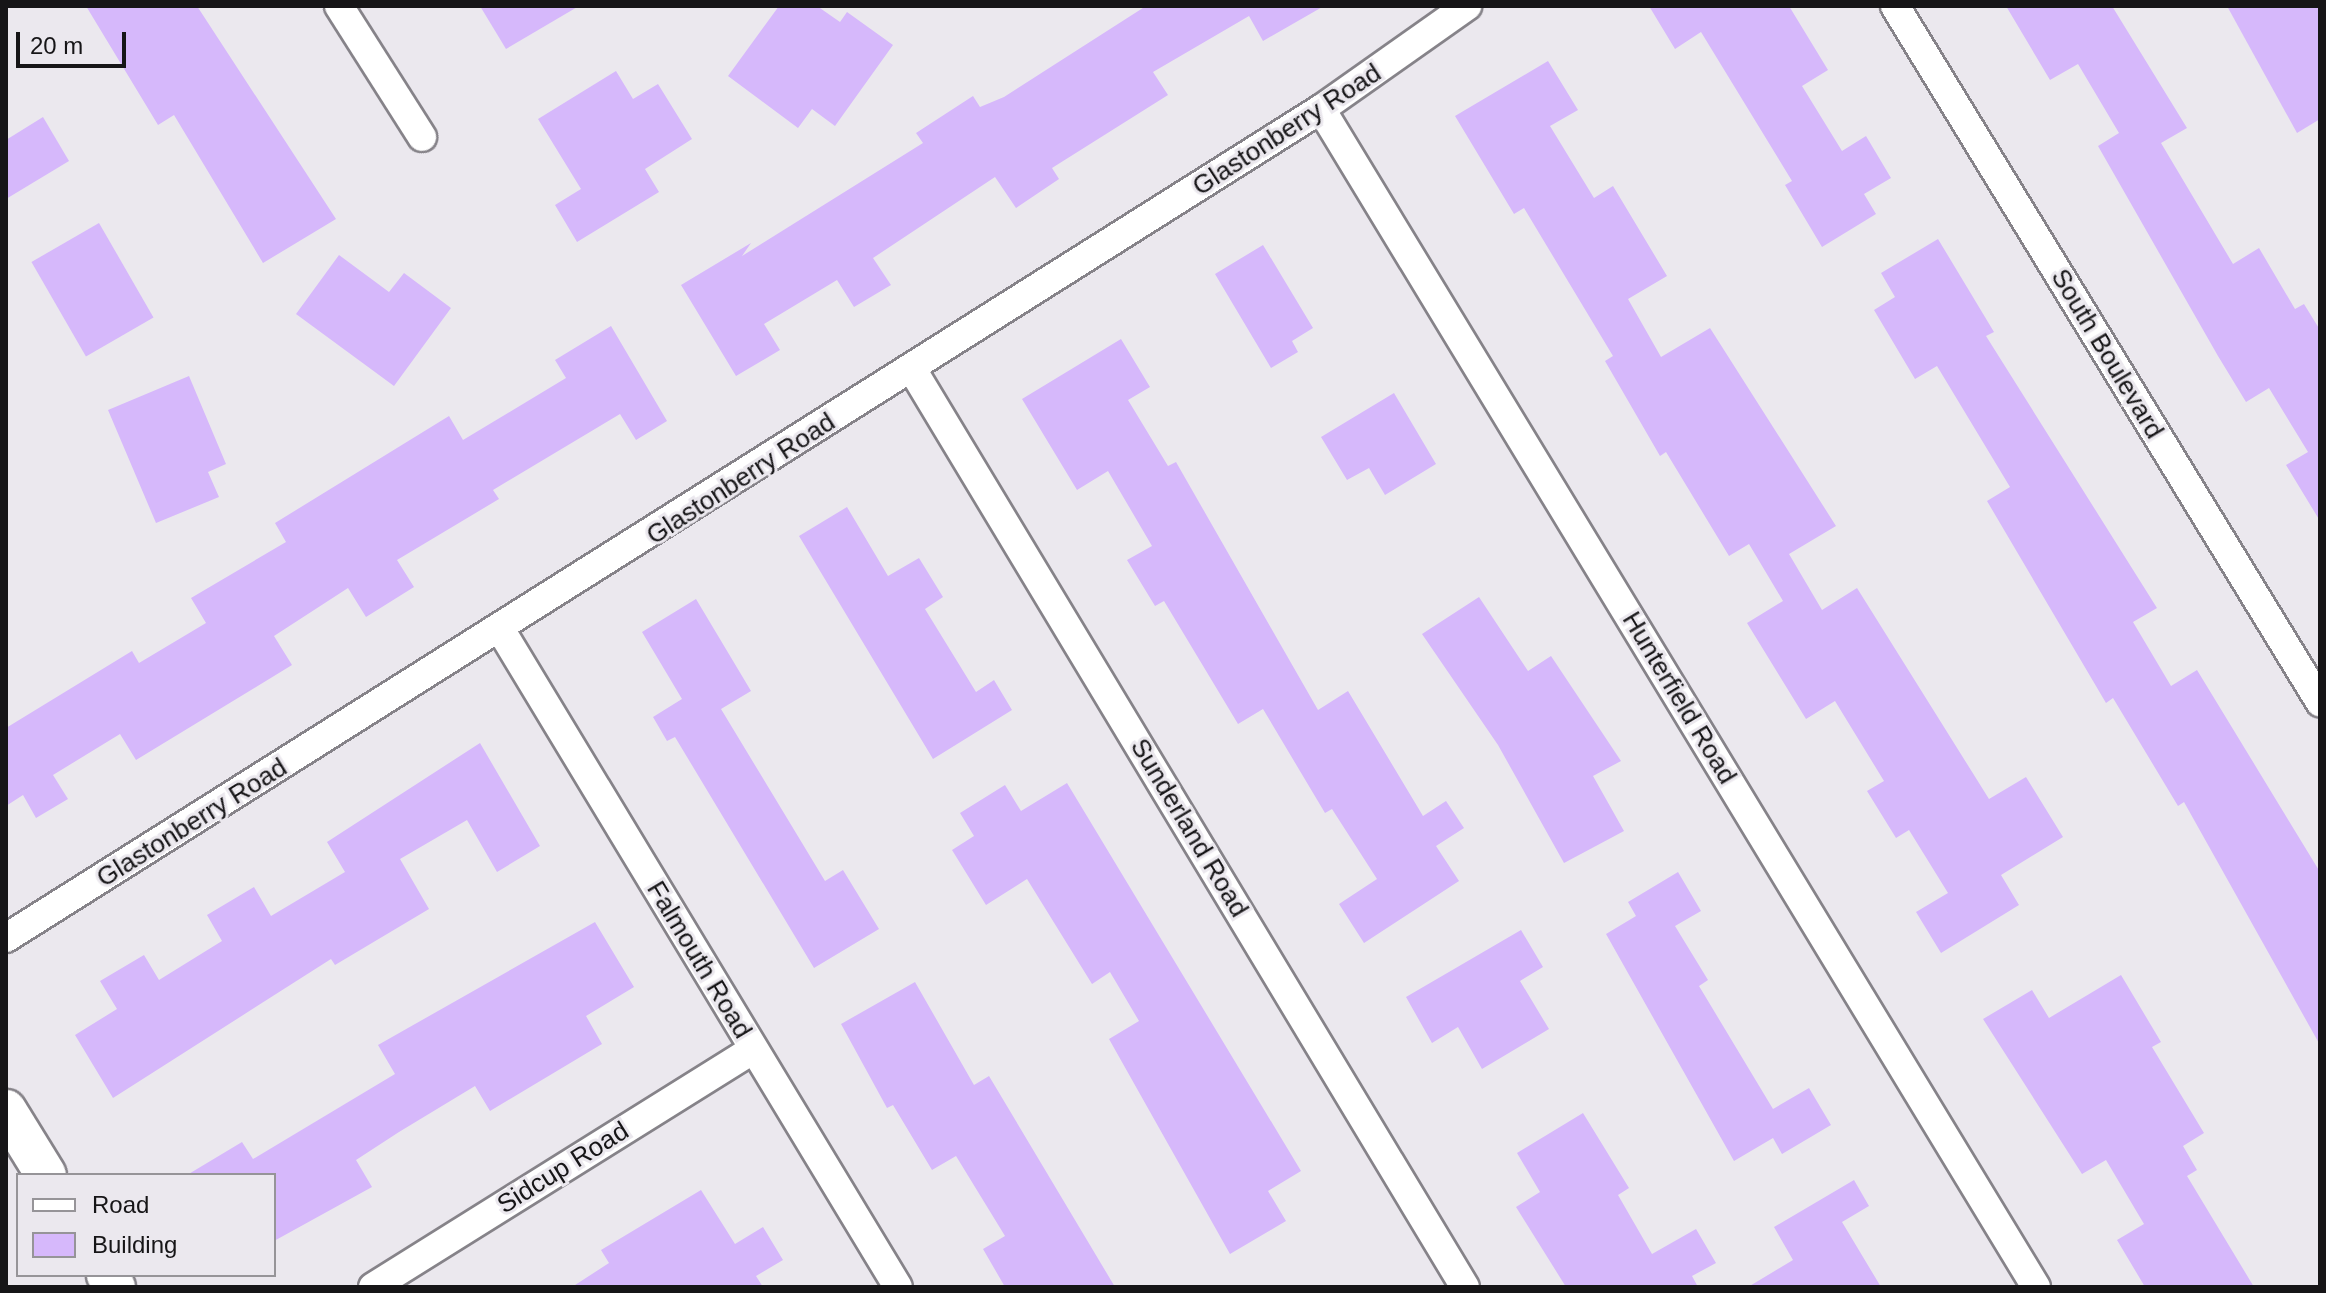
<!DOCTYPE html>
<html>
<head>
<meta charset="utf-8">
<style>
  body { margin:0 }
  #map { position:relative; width:2326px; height:1293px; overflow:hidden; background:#ebe8ee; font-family:Arial,sans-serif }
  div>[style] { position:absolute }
  .building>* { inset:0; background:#d6b8fb; transform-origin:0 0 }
  .roads { filter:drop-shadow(2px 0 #868389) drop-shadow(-2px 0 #868389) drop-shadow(0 2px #868389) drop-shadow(0 -2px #868389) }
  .street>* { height:28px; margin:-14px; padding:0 14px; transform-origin:14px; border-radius:14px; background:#fff }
  .secondary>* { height:40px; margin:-20px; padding:0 20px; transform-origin:20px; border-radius:20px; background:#fff }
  span { translate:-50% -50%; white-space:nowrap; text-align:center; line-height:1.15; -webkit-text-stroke:6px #ebe8ee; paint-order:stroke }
  .street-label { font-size:26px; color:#161517 }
  .frame { position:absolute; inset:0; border:8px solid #161517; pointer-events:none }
  .legend { position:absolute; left:16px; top:1173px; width:260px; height:104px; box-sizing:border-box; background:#ebe8ee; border:2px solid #969498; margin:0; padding:10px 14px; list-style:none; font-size:24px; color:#161517 }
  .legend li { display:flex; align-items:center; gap:16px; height:40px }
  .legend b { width:40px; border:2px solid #969498 }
  .scale { position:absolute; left:16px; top:32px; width:110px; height:36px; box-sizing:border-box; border:4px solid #161517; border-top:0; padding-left:10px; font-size:24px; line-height:28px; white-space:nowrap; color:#161517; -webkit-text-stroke:6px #ebe8ee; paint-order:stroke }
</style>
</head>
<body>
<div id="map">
  <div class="building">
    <div style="clip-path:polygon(86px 6px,197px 6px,336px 219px,263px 263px,174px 115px,158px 125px)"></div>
    <div style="clip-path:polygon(480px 6px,579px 6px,506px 49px)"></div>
    <div style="clip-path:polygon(779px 6px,817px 6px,840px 22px,847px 12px,893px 45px,835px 126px,812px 109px,798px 128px,728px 76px)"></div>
    <div style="clip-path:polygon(1146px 6px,1324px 6px,1263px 41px,1249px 16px,1153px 72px,1168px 95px,1052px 168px,1059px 179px,1016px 208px,995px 177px,873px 258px,891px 285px,854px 307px,837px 280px,764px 324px,780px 350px,736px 376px,681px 285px,751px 243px,742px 256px,923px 143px,916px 133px,973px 96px,980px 107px,1004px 97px)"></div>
    <div style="clip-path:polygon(1649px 6px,1789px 6px,1828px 70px,1802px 86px,1842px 151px,1866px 136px,1891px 178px,1864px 194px,1876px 214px,1822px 247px,1785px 185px,1792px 181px,1701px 32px,1675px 49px)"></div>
    <div style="clip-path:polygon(2006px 6px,2112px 6px,2187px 128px,2161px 143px,2233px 264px,2259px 248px,2295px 309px,2304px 304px,2320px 330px,2320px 521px,2286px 465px,2308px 452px,2269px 388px,2246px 402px,2218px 356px,2098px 146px,2119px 133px,2078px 64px,2050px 80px)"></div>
    <div style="clip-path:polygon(2227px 6px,2320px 6px,2320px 119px,2297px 133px)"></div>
    <div style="clip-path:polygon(1548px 61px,1578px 110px,1550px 126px,1594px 198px,1613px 186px,1667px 276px,1628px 299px,1661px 357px,1710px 328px,1836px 526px,1789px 554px,1822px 610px,1857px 588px,1989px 799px,2026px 777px,2063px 837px,2001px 875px,2019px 905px,1941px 953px,1916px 912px,1948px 893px,1909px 830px,1896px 838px,1867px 791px,1884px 781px,1835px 701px,1806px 719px,1747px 623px,1783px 601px,1749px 544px,1729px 556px,1666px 452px,1660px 456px,1605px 361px,1613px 356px,1524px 208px,1514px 214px,1455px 116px)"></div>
    <div style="clip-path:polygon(616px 71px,633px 99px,658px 84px,692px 139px,645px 169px,659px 192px,577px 242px,555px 205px,581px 189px,538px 119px)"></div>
    <div style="clip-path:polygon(43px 117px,69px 161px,6px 199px,6px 140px)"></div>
    <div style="left:99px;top:223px;width:109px;height:78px;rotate:60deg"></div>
    <div style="clip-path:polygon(1938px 239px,1994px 332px,1986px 336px,2157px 608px,2133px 622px,2171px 686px,2197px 670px,2320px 872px,2320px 1045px,2184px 802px,2178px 806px,2113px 698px,2106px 703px,1987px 501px,2010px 487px,1937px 366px,1915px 379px,1874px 310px,1895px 297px,1881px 273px)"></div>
    <div style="clip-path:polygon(1263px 245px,1313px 328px,1292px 341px,1298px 352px,1271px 368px,1215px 274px)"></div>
    <div style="clip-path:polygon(339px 255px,389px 292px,404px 273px,451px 308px,394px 386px,296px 314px)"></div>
    <div style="clip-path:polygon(611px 326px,667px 421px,636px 440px,620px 414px,493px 490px,499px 499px,397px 560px,414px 587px,366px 617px,348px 588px,274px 636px,292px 665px,136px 760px,120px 734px,53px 775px,68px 799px,36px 818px,23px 795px,6px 806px,6px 728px,132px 651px,139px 663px,206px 623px,191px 598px,286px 542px,275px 523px,449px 416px,463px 440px,566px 378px,555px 360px)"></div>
    <div style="clip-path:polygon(1121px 339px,1150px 387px,1128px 400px,1168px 466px,1176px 462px,1318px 710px,1348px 691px,1423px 816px,1446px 801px,1464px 828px,1436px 846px,1459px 881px,1364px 943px,1339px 904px,1377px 879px,1332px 809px,1325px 813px,1263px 709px,1238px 724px,1164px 601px,1155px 606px,1127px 560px,1152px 546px,1108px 471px,1077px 490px,1022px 399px)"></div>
    <div style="clip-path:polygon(189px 376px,226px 464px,208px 472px,219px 497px,156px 523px,108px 410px)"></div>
    <div style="clip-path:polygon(1394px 393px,1436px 464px,1385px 495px,1369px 468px,1347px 480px,1321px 437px)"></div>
    <div style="clip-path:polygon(847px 507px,888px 576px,919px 558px,943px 597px,925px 609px,976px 692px,994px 680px,1012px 710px,933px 759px,799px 536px)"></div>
    <div style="clip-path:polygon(1479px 597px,1528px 671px,1551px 656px,1621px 761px,1593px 776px,1624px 831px,1564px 863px,1498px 745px,1422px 634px)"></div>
    <div style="clip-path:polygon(696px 599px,751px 691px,721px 709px,825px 881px,843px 870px,879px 929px,814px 968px,675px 737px,667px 741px,653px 717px,682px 699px,642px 632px)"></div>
    <div style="clip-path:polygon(480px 743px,540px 846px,497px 872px,467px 820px,400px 859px,429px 909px,335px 965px,331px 959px,113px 1098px,75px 1035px,117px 1009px,100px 981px,144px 955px,159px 980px,222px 941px,207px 915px,254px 887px,271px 916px,345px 872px,327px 842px)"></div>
    <div style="clip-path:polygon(1067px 783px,1301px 1171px,1268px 1191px,1286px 1221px,1230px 1254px,1109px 1039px,1139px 1021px,1110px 972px,1092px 984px,1027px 879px,986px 905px,952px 850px,974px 836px,960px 813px,1005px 785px,1021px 811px)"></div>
    <div style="clip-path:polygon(1678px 872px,1701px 911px,1675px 926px,1708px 980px,1699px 986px,1773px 1109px,1809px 1088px,1831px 1125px,1782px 1154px,1773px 1138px,1734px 1161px,1606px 934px,1636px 916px,1628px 902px)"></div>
    <div style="clip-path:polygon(595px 922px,634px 987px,586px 1016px,602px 1044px,490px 1111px,475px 1086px,399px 1132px,356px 1160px,372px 1187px,274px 1241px,274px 1175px,187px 1175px,242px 1142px,253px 1159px,395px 1074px,378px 1045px)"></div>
    <div style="clip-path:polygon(1521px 930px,1543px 967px,1520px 981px,1549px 1029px,1482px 1069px,1458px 1027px,1432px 1043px,1406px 997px)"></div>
    <div style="clip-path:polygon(2121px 975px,2161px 1042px,2152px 1047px,2204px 1133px,2183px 1146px,2197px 1170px,2187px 1176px,2254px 1287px,2145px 1287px,2117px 1240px,2144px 1224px,2106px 1160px,2082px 1174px,1983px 1019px,2032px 990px,2049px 1018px)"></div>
    <div style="clip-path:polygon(915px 982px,974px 1085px,989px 1076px,1115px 1287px,1005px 1287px,983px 1249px,1005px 1236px,956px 1156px,932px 1170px,893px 1105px,887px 1108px,841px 1024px)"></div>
    <div style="clip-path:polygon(1583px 1113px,1629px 1188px,1618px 1195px,1652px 1254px,1696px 1229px,1716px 1263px,1692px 1276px,1698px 1287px,1566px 1287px,1516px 1207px,1540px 1192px,1517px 1153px)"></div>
    <div style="clip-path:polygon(1854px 1180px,1869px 1206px,1842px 1222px,1881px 1287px,1748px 1287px,1793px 1260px,1774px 1227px)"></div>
    <div style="clip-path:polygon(701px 1190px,735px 1244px,763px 1227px,783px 1260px,756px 1276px,763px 1287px,572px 1287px,609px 1263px,601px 1250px)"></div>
  </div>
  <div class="roads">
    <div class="street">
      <div style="left:339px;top:6px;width:155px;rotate:57.6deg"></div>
      <div style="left:1895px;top:6px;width:816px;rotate:58.59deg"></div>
      <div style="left:1321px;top:109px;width:1378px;rotate:58.74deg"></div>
      <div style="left:912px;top:369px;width:1072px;rotate:58.94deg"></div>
      <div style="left:502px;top:632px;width:765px;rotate:58.84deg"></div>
      <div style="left:6px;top:938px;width:1554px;rotate:-32.23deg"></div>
      <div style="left:1321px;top:109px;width:179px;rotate:-35.2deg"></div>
      <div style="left:373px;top:1287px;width:448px;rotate:-32deg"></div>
    </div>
    <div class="secondary">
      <div style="left:6px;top:1110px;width:76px;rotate:58.4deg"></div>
      <div style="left:107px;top:1275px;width:14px;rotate:56deg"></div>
    </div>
  </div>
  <div class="street-label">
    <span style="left:1287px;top:130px;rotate:-33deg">Glastonberry Road</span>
    <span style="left:2107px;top:354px;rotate:59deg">South Boulevard</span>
    <span style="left:741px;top:479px;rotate:-33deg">Glastonberry Road</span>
    <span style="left:1679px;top:698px;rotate:59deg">Hunterfield Road</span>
    <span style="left:192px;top:823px;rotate:-32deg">Glastonberry Road</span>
    <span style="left:1189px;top:828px;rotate:59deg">Sunderland Road</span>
    <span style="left:699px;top:960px;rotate:59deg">Falmouth Road</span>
    <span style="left:563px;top:1168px;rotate:-32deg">Sidcup Road</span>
  </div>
  <div class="frame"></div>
  <ul class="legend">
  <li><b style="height:10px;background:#fff"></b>Road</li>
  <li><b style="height:22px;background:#d6b8fb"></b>Building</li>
  </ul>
  <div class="scale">20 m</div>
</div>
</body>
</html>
